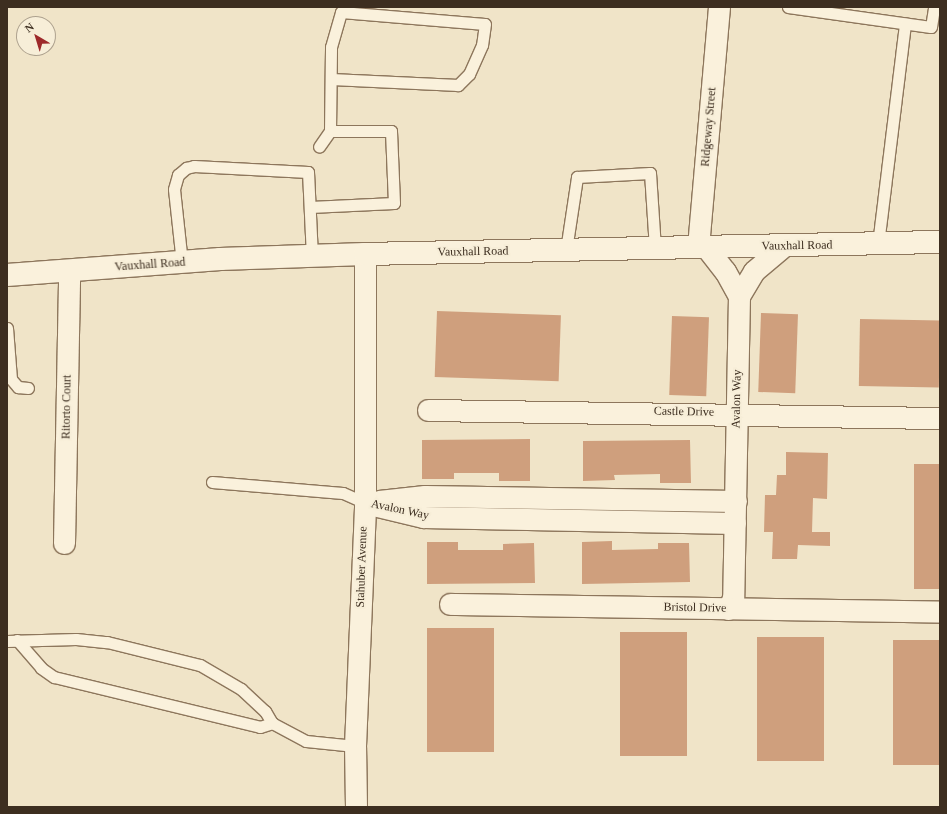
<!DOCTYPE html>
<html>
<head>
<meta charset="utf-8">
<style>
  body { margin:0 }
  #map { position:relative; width:947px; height:814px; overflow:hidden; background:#f0e4c8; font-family:"Times New Roman",serif }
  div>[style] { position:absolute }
  .building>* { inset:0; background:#cf9f7d; transform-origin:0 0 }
  .roads { filter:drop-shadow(1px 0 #8d765c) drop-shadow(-1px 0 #8d765c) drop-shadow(0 1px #8d765c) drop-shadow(0 -1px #8d765c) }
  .service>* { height:11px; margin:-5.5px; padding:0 5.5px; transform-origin:5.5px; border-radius:5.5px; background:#faf1dc }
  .minor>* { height:21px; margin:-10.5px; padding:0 10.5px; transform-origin:10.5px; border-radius:10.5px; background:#faf1dc }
  .tertiary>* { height:22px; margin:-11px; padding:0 11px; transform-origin:11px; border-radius:11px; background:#faf1dc }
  span { translate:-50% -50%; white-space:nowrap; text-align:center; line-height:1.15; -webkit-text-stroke:4px #f7eed8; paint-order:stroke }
  .street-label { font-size:12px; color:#3d2e20 }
  .frame { position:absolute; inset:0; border:8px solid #3d2e20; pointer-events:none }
  .north { position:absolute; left:16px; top:16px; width:40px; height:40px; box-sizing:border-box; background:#f7eed8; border:1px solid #ada18e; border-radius:50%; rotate:322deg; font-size:11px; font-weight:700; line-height:16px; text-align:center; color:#3d2e20 }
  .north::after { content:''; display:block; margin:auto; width:14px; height:18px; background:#9e2a2b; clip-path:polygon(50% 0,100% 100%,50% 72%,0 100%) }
</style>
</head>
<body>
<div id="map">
  <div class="building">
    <div style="left:437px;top:311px;width:124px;height:66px;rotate:2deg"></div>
    <div style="left:761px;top:313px;width:37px;height:79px;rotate:2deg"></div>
    <div style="left:672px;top:316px;width:37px;height:79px;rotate:2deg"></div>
    <div style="left:860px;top:319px;width:80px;height:67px;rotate:1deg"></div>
    <div style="clip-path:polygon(530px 439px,530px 481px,499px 481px,499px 473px,454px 473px,454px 479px,422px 479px,422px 440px)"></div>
    <div style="clip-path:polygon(690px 440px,691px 483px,660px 483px,660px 474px,614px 475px,615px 480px,583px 481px,583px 441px)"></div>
    <div style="clip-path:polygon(786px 452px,828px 453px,827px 499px,813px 498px,812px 532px,830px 532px,830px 546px,798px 545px,797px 559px,772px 559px,773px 532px,764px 532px,765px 495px,776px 495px,777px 475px,786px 475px)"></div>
    <div style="left:914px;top:464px;width:26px;height:125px"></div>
    <div style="clip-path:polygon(612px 541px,612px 550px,658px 549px,658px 543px,689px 543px,690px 582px,582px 584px,582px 542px)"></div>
    <div style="clip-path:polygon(427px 542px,458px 542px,458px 550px,503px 550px,503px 544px,534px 543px,535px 583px,427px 584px)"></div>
    <div style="left:427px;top:628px;width:67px;height:124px"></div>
    <div style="left:620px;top:632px;width:67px;height:124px"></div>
    <div style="left:757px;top:637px;width:67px;height:124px"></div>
    <div style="left:893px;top:640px;width:47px;height:125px"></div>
  </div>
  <div class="roads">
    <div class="service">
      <div style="left:788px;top:7px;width:144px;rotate:8deg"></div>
      <div style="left:931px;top:27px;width:20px;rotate:-81deg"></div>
      <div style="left:330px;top:131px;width:84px;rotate:-89.3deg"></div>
      <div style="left:331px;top:47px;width:36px;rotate:-74deg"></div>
      <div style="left:341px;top:12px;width:144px;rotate:4.8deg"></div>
      <div style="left:485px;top:24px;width:21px;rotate:98deg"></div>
      <div style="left:482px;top:45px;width:32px;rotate:114deg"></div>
      <div style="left:469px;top:74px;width:16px;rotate:135deg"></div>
      <div style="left:458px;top:85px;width:127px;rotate:-177.3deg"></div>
      <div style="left:310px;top:207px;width:84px;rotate:-2.7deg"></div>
      <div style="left:394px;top:203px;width:72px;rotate:-92.4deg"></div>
      <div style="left:391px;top:131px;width:61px;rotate:180deg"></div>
      <div style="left:330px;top:131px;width:19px;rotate:125deg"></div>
      <div style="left:878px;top:244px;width:222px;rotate:-83deg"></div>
      <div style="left:566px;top:250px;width:74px;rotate:-81.4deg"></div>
      <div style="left:577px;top:177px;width:73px;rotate:-3.1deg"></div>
      <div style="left:650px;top:173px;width:75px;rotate:86.2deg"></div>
      <div style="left:182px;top:263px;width:74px;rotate:-96.2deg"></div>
      <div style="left:174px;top:189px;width:15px;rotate:-74deg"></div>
      <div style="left:178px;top:175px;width:11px;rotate:-41deg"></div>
      <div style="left:186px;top:168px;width:8px;rotate:-14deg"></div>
      <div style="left:194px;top:166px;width:114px;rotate:3deg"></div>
      <div style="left:308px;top:172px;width:84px;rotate:87.3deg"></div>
      <div style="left:7px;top:328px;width:51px;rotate:85.5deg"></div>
      <div style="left:11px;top:379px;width:11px;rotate:49deg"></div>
      <div style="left:18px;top:387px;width:10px;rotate:6deg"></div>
      <div style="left:212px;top:482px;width:131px;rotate:4.8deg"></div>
      <div style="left:343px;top:493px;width:24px;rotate:24deg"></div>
      <div style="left:17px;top:640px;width:37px;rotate:49deg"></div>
      <div style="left:41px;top:668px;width:16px;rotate:35deg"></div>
      <div style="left:54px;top:677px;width:212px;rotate:13.6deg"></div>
      <div style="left:260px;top:727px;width:13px;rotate:-18deg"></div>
      <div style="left:7px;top:641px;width:69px;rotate:-1.7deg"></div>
      <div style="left:76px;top:639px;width:31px;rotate:6deg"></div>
      <div style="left:107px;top:642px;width:96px;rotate:13.9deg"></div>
      <div style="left:200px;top:665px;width:48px;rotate:30.3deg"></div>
      <div style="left:241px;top:689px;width:33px;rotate:43deg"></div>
      <div style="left:265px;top:711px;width:14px;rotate:60deg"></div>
      <div style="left:272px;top:723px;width:38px;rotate:28deg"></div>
      <div style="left:306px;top:741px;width:49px;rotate:5.8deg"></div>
    </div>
    <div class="minor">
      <div style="left:698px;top:247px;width:241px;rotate:-85deg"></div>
      <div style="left:706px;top:247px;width:31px;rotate:52deg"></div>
      <div style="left:725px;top:271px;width:29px;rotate:61deg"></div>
      <div style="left:739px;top:296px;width:302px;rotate:91.1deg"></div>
      <div style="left:733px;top:598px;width:12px;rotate:114deg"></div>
      <div style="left:739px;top:296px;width:29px;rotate:-59deg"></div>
      <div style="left:754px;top:271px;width:38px;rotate:-40deg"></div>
      <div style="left:428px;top:410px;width:512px;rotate:0.9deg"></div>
      <div style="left:379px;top:501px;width:46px;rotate:-6.2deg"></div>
      <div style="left:425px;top:496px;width:311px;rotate:0.9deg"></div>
      <div style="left:365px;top:503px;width:60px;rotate:13.6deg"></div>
      <div style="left:423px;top:517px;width:312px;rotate:1.1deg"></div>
      <div style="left:64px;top:543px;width:272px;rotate:-88.9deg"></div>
      <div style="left:450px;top:604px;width:490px;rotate:0.9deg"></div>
      <div style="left:356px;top:807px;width:61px;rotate:-90.9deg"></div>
      <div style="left:355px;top:746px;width:243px;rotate:-87.6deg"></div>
      <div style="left:365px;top:503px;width:249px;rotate:-90deg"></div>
    </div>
    <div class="tertiary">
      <div style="left:7px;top:275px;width:214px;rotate:-4.3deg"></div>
      <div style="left:220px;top:259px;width:145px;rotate:-2deg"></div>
      <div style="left:365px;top:254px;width:575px;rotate:-1.2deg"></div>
    </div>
  </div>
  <div class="street-label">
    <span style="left:709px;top:127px;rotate:-85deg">Ridgeway Street</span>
    <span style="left:797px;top:246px;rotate:-1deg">Vauxhall Road</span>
    <span style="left:473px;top:252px;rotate:-1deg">Vauxhall Road</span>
    <span style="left:150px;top:265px;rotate:-4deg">Vauxhall Road</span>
    <span style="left:737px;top:399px;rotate:-89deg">Avalon Way</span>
    <span style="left:67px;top:407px;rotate:-89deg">Ritorto Court</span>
    <span style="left:684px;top:412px;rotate:1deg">Castle Drive</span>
    <span style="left:400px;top:510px;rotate:12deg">Avalon Way</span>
    <span style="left:362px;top:567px;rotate:-88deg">Stahuber Avenue</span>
    <span style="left:695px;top:608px;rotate:1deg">Bristol Drive</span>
  </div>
  <div class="frame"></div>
  <div class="north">N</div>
</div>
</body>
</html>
